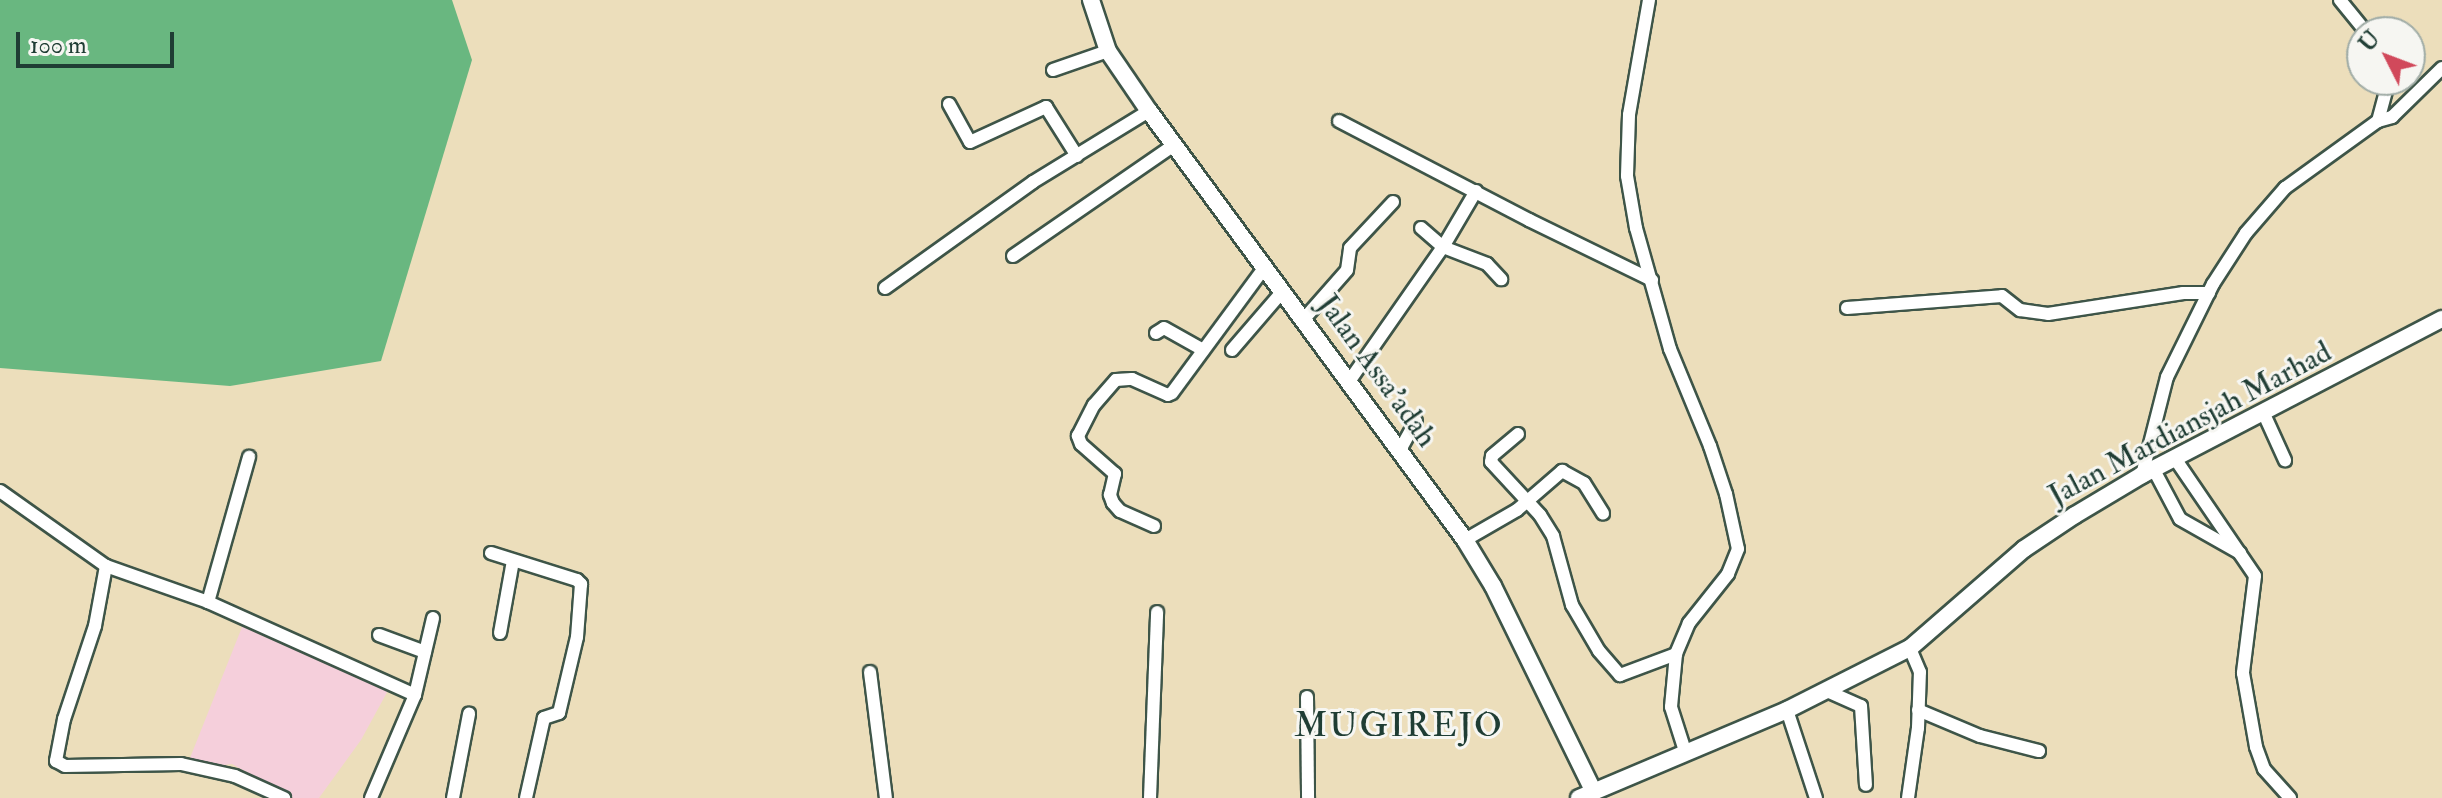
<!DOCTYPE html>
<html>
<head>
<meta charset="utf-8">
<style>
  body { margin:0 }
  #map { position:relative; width:2442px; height:798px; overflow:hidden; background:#ecdebb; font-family:"IM FELL Double Pica",serif }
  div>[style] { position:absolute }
  .built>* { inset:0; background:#f5cfdb }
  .forest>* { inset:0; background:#69b780 }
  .roads { filter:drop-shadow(2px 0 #3e5548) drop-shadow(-2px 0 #3e5548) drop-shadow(0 2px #3e5548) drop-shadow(0 -2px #3e5548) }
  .minor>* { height:12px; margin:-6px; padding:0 6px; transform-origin:6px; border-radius:6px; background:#fff }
  .tertiary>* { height:16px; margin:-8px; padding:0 8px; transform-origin:8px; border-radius:8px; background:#fff }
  span { translate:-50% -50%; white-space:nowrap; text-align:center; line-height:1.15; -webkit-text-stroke:6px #f6f6f2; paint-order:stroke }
  .street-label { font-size:30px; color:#1f3d34 }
  .quarter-label { font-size:34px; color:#1f3d34; letter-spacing:2px }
  .north { position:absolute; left:2346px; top:16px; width:80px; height:80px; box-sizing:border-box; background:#f6f6f2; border:2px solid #a0aca6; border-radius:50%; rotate:312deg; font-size:22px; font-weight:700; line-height:32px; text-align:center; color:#1f3d34 }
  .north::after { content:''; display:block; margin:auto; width:28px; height:36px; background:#d1495b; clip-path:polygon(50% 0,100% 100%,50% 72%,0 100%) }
  .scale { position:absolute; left:16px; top:32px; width:158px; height:36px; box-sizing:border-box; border:4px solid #1f3d34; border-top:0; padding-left:10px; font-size:24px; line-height:28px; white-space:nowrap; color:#1f3d34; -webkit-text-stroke:6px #f6f6f2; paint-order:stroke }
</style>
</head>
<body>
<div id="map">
  <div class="built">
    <div style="clip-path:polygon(246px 617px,391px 685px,361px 740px,319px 798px,293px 798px,232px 764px,207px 767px,188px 763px)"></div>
  </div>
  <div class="forest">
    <div style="clip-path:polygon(0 0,452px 0,472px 60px,381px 361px,230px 386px,0 368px)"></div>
  </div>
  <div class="roads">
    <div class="minor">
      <div style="left:1649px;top:0;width:117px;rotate:99.9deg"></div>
      <div style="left:1629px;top:115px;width:61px;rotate:91.9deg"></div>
      <div style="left:1627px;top:176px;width:53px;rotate:80.2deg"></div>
      <div style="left:1636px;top:228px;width:126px;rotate:74.3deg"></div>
      <div style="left:1670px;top:349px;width:105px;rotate:67.6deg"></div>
      <div style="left:1710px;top:446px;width:51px;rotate:71.6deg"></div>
      <div style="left:1726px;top:494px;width:56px;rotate:77.7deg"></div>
      <div style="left:1738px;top:549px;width:27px;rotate:112deg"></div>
      <div style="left:1728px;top:574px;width:63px;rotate:128.5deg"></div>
      <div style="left:1689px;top:623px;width:34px;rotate:113deg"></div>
      <div style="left:1676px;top:654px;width:53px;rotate:95.4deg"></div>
      <div style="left:1671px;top:707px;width:46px;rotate:72.3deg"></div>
      <div style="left:2340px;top:0;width:41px;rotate:50.9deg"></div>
      <div style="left:1053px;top:70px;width:58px;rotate:-19.1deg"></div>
      <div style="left:949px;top:104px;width:43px;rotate:61.1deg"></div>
      <div style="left:970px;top:142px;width:84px;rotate:-24.7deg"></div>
      <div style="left:1046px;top:107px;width:58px;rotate:57.7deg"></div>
      <div style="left:1339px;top:121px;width:214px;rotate:27.5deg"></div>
      <div style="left:1529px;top:220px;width:137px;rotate:26deg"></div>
      <div style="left:2378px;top:121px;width:42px;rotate:-75deg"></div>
      <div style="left:1476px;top:191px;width:65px;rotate:120.5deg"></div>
      <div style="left:1443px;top:247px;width:47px;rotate:21.1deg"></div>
      <div style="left:1487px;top:264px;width:21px;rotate:47deg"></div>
      <div style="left:1013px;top:256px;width:196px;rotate:-34.6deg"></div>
      <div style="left:885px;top:288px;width:182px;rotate:-35.6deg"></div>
      <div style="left:1033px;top:182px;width:136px;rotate:-31.5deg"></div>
      <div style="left:1847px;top:308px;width:155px;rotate:-4.4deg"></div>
      <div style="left:2002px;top:296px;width:23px;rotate:38deg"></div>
      <div style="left:2020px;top:310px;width:28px;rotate:8deg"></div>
      <div style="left:2048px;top:314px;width:137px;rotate:-8.8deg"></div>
      <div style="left:2183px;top:293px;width:26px"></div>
      <div style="left:1304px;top:319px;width:65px;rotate:-48.7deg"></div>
      <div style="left:1347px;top:270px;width:22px;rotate:-82deg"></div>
      <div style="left:1350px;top:248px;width:63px;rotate:-46.9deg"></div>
      <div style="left:1156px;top:333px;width:9px;rotate:-32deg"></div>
      <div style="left:1164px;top:328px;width:45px;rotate:29.4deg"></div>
      <div style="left:1232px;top:350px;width:78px;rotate:-49.2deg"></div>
      <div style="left:1348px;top:383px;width:166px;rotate:-55.1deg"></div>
      <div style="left:1443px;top:247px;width:29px;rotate:-139deg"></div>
      <div style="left:2264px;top:414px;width:51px;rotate:65.5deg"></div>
      <div style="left:1518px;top:434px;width:34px;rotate:140deg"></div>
      <div style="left:1492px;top:456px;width:6px;rotate:99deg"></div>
      <div style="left:1491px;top:462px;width:72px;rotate:47.2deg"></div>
      <div style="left:1540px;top:515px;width:25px;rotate:58deg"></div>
      <div style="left:1553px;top:536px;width:72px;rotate:74.6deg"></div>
      <div style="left:1572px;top:605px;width:53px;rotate:59.6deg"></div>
      <div style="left:1599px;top:651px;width:32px;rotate:49deg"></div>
      <div style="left:1620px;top:675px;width:60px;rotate:-20.6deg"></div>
      <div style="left:1400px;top:450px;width:33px;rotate:-61deg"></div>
      <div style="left:2176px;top:460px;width:140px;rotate:55.7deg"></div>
      <div style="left:2255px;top:576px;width:98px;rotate:97.1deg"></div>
      <div style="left:2243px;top:673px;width:75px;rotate:80deg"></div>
      <div style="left:2256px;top:747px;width:23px;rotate:70deg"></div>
      <div style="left:2264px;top:769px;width:39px;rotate:48deg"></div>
      <div style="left:2154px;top:470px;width:55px;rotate:62deg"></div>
      <div style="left:2180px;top:519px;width:69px;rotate:29.5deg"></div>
      <div style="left:2142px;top:475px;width:101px;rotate:-75.7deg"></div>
      <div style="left:2167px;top:377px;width:104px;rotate:-63.7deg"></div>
      <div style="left:2213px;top:284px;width:61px;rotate:-57.1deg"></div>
      <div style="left:2246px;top:233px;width:60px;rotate:-49.1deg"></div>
      <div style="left:2285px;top:188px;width:115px;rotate:-35.8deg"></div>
      <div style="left:2378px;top:121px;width:15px;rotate:-16deg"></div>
      <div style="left:2392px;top:117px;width:70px;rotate:-44.4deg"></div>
      <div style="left:0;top:491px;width:130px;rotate:35.3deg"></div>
      <div style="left:106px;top:566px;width:61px;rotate:100.4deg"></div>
      <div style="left:95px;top:626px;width:98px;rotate:108.4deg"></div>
      <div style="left:64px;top:719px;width:43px;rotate:100.8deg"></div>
      <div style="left:56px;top:761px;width:10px;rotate:29deg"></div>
      <div style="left:65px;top:766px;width:116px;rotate:-1deg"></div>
      <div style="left:181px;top:764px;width:55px;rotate:12.5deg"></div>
      <div style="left:235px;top:776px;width:54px;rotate:24.2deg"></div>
      <div style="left:1154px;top:526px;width:37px;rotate:-156deg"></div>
      <div style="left:1120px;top:511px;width:11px;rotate:-131deg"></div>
      <div style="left:1113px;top:503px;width:9px;rotate:-111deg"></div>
      <div style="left:1110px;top:495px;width:22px;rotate:-77deg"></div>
      <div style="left:1115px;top:474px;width:45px;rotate:-138.6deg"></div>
      <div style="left:1081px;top:444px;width:9px;rotate:-111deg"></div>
      <div style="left:1078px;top:436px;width:35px;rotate:-63deg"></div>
      <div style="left:1094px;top:405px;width:33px;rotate:-49deg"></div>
      <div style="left:1116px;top:380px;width:16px;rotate:-4deg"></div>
      <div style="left:1132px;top:379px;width:39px;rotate:24deg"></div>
      <div style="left:1168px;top:395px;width:4px;rotate:-27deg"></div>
      <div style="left:1172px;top:393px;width:157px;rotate:-53.6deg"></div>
      <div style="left:1465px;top:540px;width:60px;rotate:-30deg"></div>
      <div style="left:1517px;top:510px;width:60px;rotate:-40.9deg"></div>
      <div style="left:1562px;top:471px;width:25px;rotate:29deg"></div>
      <div style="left:1584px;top:483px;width:36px;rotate:58deg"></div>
      <div style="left:491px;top:553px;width:90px;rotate:17.4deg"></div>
      <div style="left:577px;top:580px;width:6px;rotate:45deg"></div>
      <div style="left:581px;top:584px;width:53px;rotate:94.3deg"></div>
      <div style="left:577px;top:637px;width:78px;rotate:103.3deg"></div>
      <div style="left:559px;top:713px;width:16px;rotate:162deg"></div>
      <div style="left:544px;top:718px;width:82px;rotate:102.7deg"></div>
      <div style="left:106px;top:566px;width:108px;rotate:19.4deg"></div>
      <div style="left:208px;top:602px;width:151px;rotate:-74.2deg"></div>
      <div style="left:208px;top:602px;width:227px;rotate:24.2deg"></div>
      <div style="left:500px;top:633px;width:73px;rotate:-79.8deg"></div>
      <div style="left:379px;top:635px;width:49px;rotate:20.3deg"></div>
      <div style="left:870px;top:672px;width:127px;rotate:82.8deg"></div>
      <div style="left:1827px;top:691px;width:37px;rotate:24deg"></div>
      <div style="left:1861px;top:706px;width:79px;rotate:86.4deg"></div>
      <div style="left:1307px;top:697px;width:101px;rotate:89.4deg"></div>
      <div style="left:1787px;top:710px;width:93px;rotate:71.8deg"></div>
      <div style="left:1918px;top:710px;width:67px;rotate:22.8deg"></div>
      <div style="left:1980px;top:736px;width:61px;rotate:14.3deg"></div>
      <div style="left:371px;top:798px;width:112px;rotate:-66.9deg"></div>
      <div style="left:415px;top:695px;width:79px;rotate:-76.8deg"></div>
      <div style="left:453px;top:798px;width:86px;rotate:-79.2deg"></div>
      <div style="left:1150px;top:798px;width:186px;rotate:-87.8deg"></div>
      <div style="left:1908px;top:798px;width:71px;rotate:-81.9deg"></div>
      <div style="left:1918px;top:728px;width:56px;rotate:-88deg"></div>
      <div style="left:1920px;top:672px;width:26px;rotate:-113deg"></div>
    </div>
    <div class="tertiary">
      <div style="left:1091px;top:0;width:54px;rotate:71.6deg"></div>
      <div style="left:1108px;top:51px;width:73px;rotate:55.7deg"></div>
      <div style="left:1149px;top:111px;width:533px;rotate:53.62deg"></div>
      <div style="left:1465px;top:540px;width:54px;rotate:58.7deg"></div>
      <div style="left:1493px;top:586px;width:229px;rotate:63.9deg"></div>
      <div style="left:1579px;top:798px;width:226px;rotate:-22.9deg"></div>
      <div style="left:1787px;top:710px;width:138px;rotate:-26.8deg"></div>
      <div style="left:1910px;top:648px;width:151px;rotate:-41deg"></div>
      <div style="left:2024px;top:549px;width:61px;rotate:-33.7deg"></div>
      <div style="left:2075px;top:515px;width:78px;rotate:-30.8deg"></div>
      <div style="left:2142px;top:475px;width:338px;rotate:-27.5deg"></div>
    </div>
  </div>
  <div class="street-label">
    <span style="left:1377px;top:371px;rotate:54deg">Jalan Assa'adah</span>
    <span style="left:2190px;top:424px;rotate:-28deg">Jalan Mardiansjah Marhad</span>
  </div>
  <div class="quarter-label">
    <span style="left:1399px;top:726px">MUGIREJO</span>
  </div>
  <div class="north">U</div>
  <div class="scale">100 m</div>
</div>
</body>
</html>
